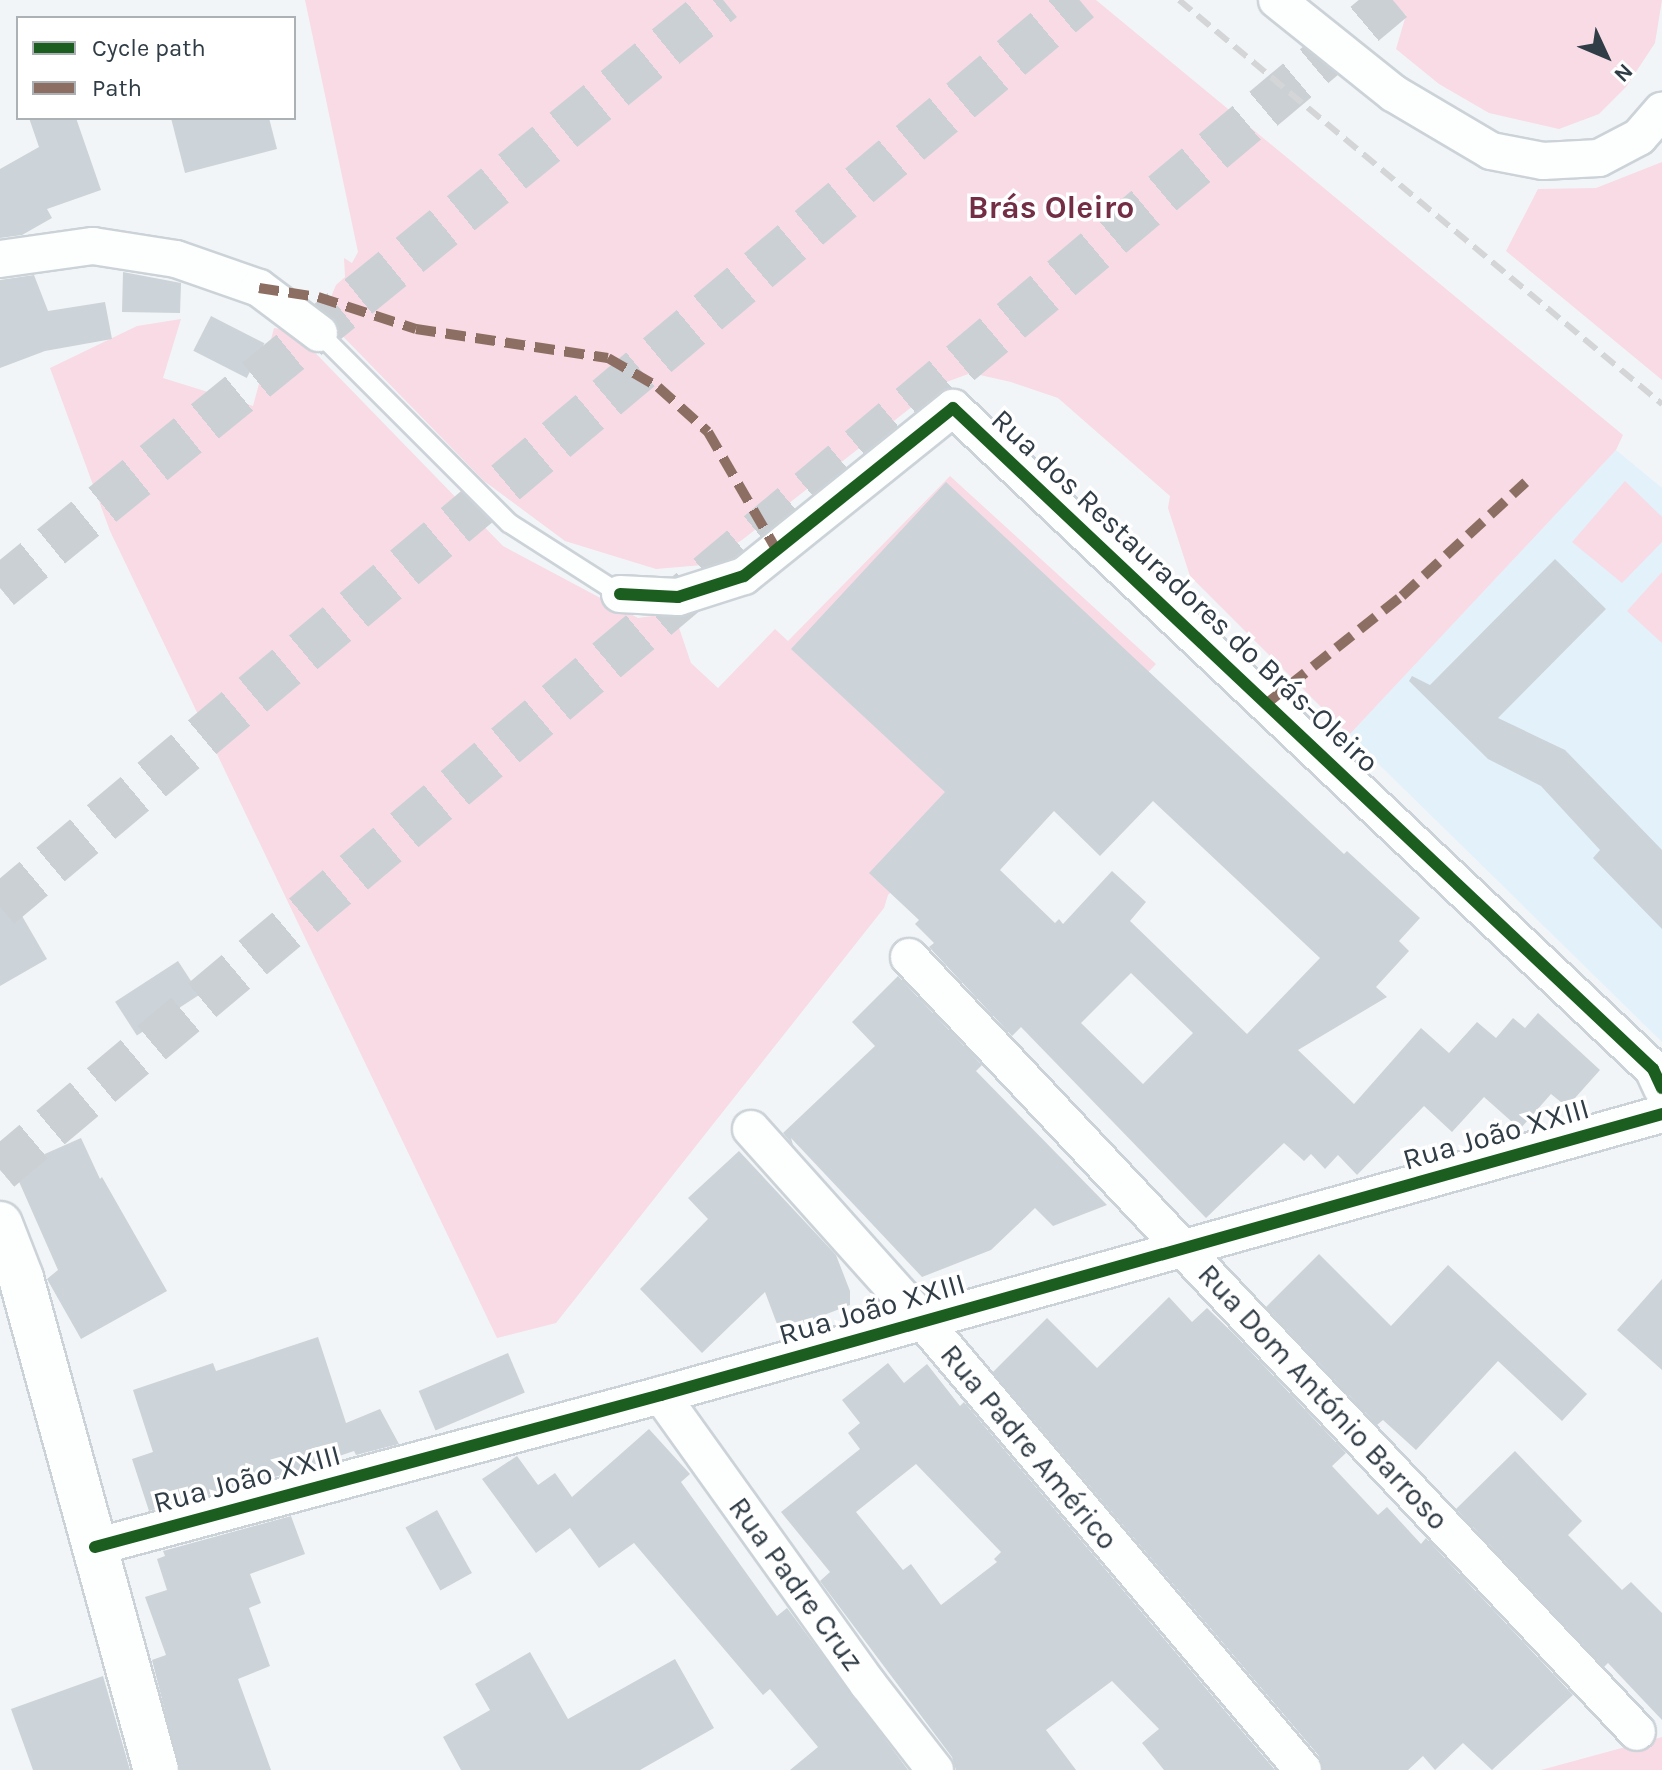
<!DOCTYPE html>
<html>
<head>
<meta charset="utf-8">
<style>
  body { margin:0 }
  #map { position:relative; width:1662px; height:1770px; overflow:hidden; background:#f2f5f7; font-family:Karla,sans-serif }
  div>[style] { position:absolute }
  .built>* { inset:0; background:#e2f1fa }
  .green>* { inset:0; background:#f8dbe4 }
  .building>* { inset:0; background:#ccd3d9; transform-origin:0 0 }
  .highway-tunnel>* { height:44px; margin-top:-22px; transform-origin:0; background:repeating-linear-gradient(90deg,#cbd0d4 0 44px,transparent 0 66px) }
  .roads { filter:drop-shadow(2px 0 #ccd3d8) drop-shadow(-2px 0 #ccd3d8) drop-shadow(0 2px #ccd3d8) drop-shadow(0 -2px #ccd3d8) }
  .lane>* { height:18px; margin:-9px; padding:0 9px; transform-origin:9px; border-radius:9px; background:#fdfefe }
  .street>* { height:36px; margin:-18px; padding:0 18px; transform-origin:18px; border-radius:18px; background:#fdfefe }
  .secondary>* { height:44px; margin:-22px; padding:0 22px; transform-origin:22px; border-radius:22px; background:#fdfefe }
  .rail>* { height:6px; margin-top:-3px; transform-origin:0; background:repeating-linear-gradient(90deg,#d3d5d6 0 16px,transparent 0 24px) }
  .quiet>* { height:10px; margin-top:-5px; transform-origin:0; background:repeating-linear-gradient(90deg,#8d6e63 0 20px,transparent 0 30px) }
  .cycleway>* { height:12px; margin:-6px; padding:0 6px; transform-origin:6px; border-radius:6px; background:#1b5e20 }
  span { translate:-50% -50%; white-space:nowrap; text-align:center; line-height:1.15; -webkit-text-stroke:7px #fff; paint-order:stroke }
  .street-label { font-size:30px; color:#303d46 }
  .neighbourhood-label { font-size:32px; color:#732e46; font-weight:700 }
  .legend { position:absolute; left:16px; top:16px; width:280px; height:104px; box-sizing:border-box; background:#fff; border:2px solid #acb1b5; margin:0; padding:10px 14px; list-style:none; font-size:24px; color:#303d46 }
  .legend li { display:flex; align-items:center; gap:16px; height:40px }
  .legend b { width:40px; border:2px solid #acb1b5 }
  .north { position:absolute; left:1566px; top:16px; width:80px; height:80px; -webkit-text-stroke:6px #fff; paint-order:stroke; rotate:134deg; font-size:22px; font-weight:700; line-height:32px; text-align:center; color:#303d46 }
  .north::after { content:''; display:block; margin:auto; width:28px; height:36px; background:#303d46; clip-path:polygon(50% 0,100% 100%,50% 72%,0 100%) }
</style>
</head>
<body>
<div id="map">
  <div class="built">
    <div style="clip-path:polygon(1616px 450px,1662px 488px,1662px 1042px,1349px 735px)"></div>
  </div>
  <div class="green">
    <div style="clip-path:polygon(305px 0,1096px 0,1623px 435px,1616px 450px,1349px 735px,1190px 576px,1168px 508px,1170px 496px,1058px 398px,1011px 382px,971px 373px,941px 384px,742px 540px,703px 565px,656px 569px,565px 541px,484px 481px,323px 316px,336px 285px,345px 277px,344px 258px,352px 263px,358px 252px)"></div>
    <div style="clip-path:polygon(1387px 0,1662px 0,1655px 43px,1626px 87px,1599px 114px,1559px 129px,1489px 113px,1439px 84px,1396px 49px,1406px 15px)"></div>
    <div style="clip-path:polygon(1662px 162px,1662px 380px,1506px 251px,1538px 189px,1596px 188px)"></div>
    <div style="clip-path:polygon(181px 319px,163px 378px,253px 406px,274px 328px,294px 331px,503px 546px,638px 618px,674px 613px,691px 663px,718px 688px,775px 629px,788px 641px,950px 476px,1156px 664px,1018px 809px,961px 822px,888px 895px,884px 908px,556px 1323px,497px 1338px,110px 531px,50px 368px,137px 326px)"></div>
    <div style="clip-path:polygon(1625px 481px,1662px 517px,1662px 542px,1622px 583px,1572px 542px)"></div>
    <div style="clip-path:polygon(1662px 572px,1662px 643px,1627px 611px)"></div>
    <div style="clip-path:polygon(1662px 1737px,1662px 1770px,1541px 1770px)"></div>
  </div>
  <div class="building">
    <div style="clip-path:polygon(29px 118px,76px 118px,101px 190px,47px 209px,52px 218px,22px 235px,0 238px,0 169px,39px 147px)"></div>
    <div style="clip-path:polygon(171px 118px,269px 118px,277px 149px,185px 173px)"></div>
    <div style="clip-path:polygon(123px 272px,181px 283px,180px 313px,122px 312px)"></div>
    <div style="clip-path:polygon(34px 275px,48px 311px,105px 302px,112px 339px,45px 351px,0 368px,0 280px)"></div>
    <div style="left:211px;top:316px;width:60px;height:39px;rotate:27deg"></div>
    <div style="clip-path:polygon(evenodd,946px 482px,1344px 854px,1347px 851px,1420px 918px,1399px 941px,1409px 951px,1376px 987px,1387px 997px,1298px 1050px,1354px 1104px,1421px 1028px,1449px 1053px,1477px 1022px,1496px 1038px,1513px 1018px,1525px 1028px,1538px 1013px,1600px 1070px,1567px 1107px,1551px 1094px,1520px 1129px,1484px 1097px,1452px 1132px,1424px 1106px,1357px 1175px,1338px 1155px,1325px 1169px,1311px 1154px,1304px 1161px,1284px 1143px,1206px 1218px,1021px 1027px,1012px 1036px,929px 947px,934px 943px,915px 924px,919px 920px,869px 873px,945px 792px,791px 649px,946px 482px,1153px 801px,1320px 958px,1247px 1034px,1130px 921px,1146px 902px,1112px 871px,1063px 924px,1059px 919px,1055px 923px,1000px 870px,1054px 811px,1100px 856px,1153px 801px,946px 482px,1131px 973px,1193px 1033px,1143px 1084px,1081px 1023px,1131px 973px)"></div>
    <div style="clip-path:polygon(1555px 559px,1606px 609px,1498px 718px,1565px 750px,1662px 850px,1662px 929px,1593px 858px,1600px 850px,1541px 786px,1488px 759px,1409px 681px,1412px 676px,1430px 685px)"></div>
    <div style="clip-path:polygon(0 878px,47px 959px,0 986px)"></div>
    <div style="left:178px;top:961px;width:40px;height:75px;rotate:57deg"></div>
    <div style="clip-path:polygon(898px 976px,982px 1065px,976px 1071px,1107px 1205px,1053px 1226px,1035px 1208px,991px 1250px,922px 1277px,791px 1138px,793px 1145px,783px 1133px,875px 1046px,852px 1022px)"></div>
    <div style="clip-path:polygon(81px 1138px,100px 1179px,102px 1177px,167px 1291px,81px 1339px,47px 1279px,58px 1270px,13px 1168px)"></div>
    <div style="clip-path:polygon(739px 1151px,836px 1255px,850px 1291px,850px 1305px,780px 1332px,765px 1292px,702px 1353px,640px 1289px,708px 1219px,688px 1198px)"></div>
    <div style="clip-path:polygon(1319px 1254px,1391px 1326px,1448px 1265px,1587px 1394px,1562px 1421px,1498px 1361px,1416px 1450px,1383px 1420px,1377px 1425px,1266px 1307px)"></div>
    <div style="clip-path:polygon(1662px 1279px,1662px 1370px,1617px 1330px)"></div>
    <div style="clip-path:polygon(1169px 1297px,1192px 1322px,1207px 1308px,1236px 1336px,1346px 1453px,1332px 1466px,1378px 1515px,1387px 1507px,1421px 1544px,1426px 1538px,1573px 1695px,1492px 1770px,1463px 1743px,1435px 1770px,1423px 1756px,1408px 1770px,1323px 1770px,1319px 1756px,993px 1372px,1047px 1318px,1097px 1368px)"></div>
    <div style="clip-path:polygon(318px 1337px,346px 1423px,380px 1409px,399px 1444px,356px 1455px,354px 1451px,289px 1473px,149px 1511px,132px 1459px,153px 1452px,133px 1390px,213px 1363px,216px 1371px)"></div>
    <div style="left:508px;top:1353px;width:43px;height:97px;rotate:67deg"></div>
    <div style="clip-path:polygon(evenodd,888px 1363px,904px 1383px,927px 1364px,960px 1406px,964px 1402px,1275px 1770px,1164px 1770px,1142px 1743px,1159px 1729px,1112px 1681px,1046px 1730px,1076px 1770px,956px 1770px,952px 1757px,820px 1581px,830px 1572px,781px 1512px,860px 1449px,848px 1433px,860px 1423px,842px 1400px,888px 1363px,916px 1464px,1001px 1552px,994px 1559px,997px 1562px,941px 1605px,911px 1564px,903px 1570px,856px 1512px,916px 1464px)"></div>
    <div style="clip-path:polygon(649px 1429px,690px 1474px,681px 1482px,777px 1616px,787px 1608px,908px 1770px,790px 1770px,818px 1747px,770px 1689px,763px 1695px,634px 1543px,599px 1568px,570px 1528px,536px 1553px,482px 1479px,517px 1456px,538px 1485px,555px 1473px,572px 1497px)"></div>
    <div style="clip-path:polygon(1515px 1451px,1582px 1521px,1568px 1535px,1622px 1590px,1631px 1582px,1662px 1613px,1662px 1720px,1608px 1663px,1604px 1667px,1456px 1509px)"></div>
    <div style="left:437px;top:1510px;width:72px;height:36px;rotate:61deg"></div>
    <div style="clip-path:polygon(291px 1516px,305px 1554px,250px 1574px,261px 1603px,249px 1608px,270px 1666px,238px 1679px,271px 1770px,180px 1770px,152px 1660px,166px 1655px,145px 1597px,167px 1590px,157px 1559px,165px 1556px,163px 1551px)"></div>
    <div style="clip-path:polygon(530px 1652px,568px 1719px,675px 1659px,714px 1728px,640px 1770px,461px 1770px,443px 1737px,490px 1710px,475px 1684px)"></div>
    <div style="clip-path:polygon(103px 1676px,130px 1770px,33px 1770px,11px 1709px)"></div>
  </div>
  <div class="highway-tunnel">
    <div style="left:0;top:588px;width:932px;rotate:-39.12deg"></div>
    <div style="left:0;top:907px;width:1410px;rotate:-40.02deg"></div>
    <div style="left:0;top:1170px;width:1819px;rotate:-40.03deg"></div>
  </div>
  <div class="roads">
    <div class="lane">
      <div style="left:319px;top:333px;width:269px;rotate:45deg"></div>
      <div style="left:509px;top:523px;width:132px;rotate:32.6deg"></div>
    </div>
    <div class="street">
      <div style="left:1277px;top:0;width:149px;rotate:38.7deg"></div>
      <div style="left:1393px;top:93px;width:114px;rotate:30.6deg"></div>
      <div style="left:1491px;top:151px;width:53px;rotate:10.9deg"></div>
      <div style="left:1543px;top:161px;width:56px;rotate:-3.1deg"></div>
      <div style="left:1599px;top:158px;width:45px;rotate:-27.7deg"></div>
      <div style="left:1639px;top:137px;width:35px;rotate:-49deg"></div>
      <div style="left:0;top:259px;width:94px;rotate:-8deg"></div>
      <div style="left:93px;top:246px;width:84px;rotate:8.9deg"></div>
      <div style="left:176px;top:259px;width:88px;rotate:19.3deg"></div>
      <div style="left:259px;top:288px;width:75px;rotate:36.9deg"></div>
      <div style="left:620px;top:594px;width:58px;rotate:3deg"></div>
      <div style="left:678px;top:597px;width:69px;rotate:-17.7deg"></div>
      <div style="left:744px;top:576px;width:268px;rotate:-38.8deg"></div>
      <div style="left:953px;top:408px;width:963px;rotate:43.36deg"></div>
      <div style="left:1653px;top:1069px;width:21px;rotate:65deg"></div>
      <div style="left:909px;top:957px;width:1063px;rotate:46.79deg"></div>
      <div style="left:751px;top:1129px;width:258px;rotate:48.1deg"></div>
      <div style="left:923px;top:1321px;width:588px;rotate:49.76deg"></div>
      <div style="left:661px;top:1395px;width:355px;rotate:54.4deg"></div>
      <div style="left:868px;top:1684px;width:109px;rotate:52.1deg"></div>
      <div style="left:95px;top:1547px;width:586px;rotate:-15.03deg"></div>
      <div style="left:661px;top:1395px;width:1040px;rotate:-15.68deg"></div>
    </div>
    <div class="secondary">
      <div style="left:0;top:1224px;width:58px;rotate:68.7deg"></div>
      <div style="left:21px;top:1278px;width:510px;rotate:74.66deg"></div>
    </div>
  </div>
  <div class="rail">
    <div style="left:1179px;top:0;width:630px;rotate:39.91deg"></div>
  </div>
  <div class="quiet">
    <div style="left:259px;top:288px;width:60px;rotate:8.7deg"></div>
    <div style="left:318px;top:297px;width:103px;rotate:18.1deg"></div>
    <div style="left:416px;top:329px;width:194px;rotate:8.6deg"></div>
    <div style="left:608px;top:358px;width:58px;rotate:30.1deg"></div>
    <div style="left:658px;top:387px;width:67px;rotate:42deg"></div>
    <div style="left:708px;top:432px;width:135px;rotate:59.8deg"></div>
    <div style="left:1266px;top:704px;width:174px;rotate:-38.5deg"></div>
    <div style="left:1402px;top:596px;width:168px;rotate:-42.6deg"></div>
  </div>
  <div class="cycleway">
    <div style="left:620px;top:594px;width:58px;rotate:3deg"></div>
    <div style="left:678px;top:597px;width:69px;rotate:-17.7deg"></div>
    <div style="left:744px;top:576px;width:268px;rotate:-38.8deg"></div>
    <div style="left:953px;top:408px;width:963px;rotate:43.36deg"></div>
    <div style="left:1653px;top:1069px;width:21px;rotate:65deg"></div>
    <div style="left:95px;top:1547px;width:586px;rotate:-15.03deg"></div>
    <div style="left:661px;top:1395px;width:1040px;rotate:-15.68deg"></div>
  </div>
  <div class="street-label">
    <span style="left:1185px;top:591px;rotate:43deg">Rua dos Restauradores do Brás-Oleiro</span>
    <span style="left:1496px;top:1134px;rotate:-16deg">Rua João XXIII</span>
    <span style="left:872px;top:1309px;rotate:-16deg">Rua João XXIII</span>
    <span style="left:1323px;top:1397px;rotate:47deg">Rua Dom António Barroso</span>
    <span style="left:1029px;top:1447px;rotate:50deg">Rua Padre Américo</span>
    <span style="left:247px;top:1479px;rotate:-15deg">Rua João XXIII</span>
    <span style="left:796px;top:1584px;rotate:54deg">Rua Padre Cruz</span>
  </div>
  <div class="neighbourhood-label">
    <span style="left:1051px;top:208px">Brás Oleiro</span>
  </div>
  <ul class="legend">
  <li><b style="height:10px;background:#1b5e20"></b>Cycle path</li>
  <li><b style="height:10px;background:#8d6e63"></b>Path</li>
  </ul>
  <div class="north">N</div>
</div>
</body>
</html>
